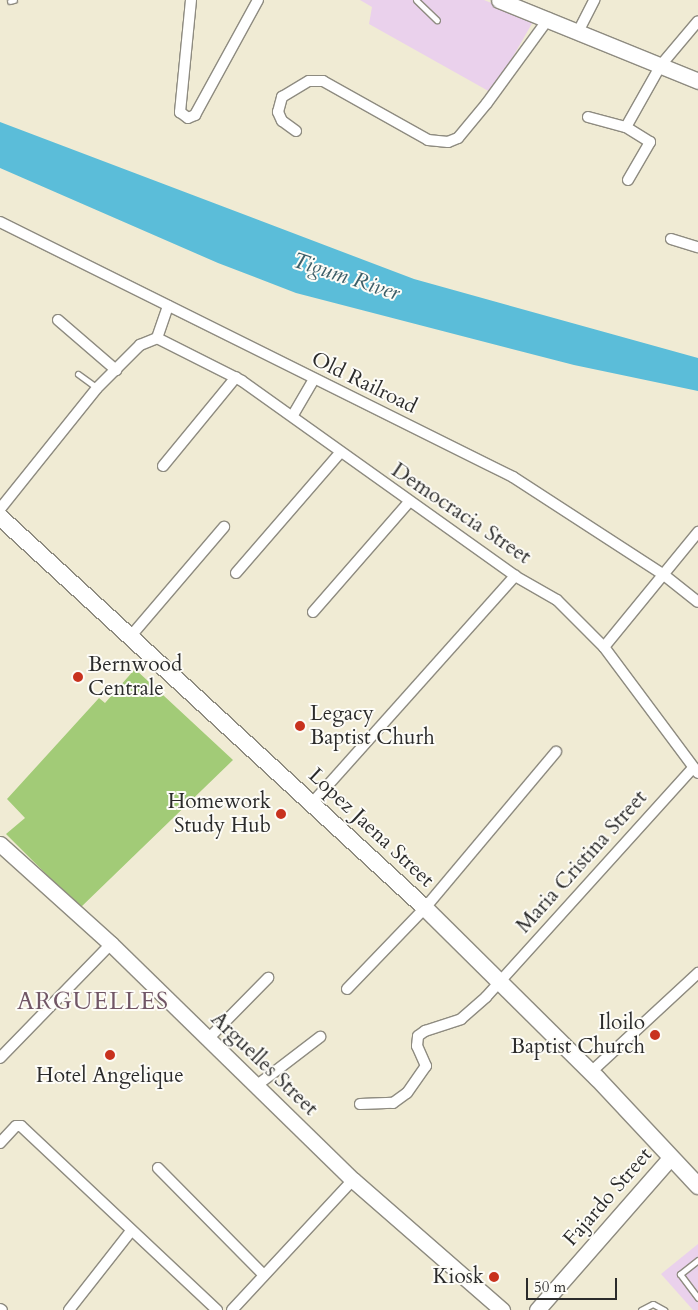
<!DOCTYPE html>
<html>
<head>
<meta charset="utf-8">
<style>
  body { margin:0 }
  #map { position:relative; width:698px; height:1310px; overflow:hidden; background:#f0ebd4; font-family:Cardo,serif }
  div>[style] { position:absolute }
  .built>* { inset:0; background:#ead1ec }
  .green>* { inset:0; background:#a2cb77 }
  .water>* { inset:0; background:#5bbdd9 }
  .roads { filter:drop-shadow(1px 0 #8e8b80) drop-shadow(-1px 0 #8e8b80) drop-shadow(0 1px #8e8b80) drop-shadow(0 -1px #8e8b80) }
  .lane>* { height:5px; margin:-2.5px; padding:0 2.5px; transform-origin:2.5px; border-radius:2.5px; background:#fff }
  .street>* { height:10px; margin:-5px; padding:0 5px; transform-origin:5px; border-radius:5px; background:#fff }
  .secondary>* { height:15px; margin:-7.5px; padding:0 7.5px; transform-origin:7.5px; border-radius:7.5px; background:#fff }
  .primary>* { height:16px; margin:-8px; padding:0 8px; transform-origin:8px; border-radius:8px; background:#fff }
  .dots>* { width:14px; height:14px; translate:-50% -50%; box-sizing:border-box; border:2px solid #fdfcf7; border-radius:50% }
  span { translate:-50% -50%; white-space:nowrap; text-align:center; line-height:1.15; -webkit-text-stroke:4px #fdfcf7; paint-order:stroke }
  .street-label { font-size:21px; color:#2b2b2b }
  .poi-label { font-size:21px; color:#2b2b2b }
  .left { translate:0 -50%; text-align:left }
  .right { translate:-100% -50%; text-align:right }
  .water-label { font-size:22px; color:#3c5e68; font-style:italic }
  .quarter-label { font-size:24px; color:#715666; letter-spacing:1px }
  .scale { position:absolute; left:526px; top:1278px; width:91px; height:22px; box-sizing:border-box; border:2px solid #2b2b2b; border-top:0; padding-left:6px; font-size:15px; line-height:18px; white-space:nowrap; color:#2b2b2b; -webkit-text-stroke:4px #fdfcf7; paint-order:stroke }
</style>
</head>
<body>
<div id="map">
  <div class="built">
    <div style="clip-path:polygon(360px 0,484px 0,534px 20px,492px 93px,369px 24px,372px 7px)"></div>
    <div style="clip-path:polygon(698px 1244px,698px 1310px,693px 1310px,661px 1274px)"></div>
  </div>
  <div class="green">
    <div style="clip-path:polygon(135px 669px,233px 760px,80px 908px,6px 834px,25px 818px,7px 799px,99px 698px,105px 703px)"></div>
  </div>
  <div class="water">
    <div style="clip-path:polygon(0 122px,414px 279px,698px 358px,698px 391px,574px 365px,296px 293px,218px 263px,0 168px)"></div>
  </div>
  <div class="roads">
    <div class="lane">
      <div style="left:416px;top:0;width:29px;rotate:44deg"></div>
      <div style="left:10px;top:1px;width:4px;rotate:-14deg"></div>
      <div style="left:78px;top:374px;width:24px;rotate:36deg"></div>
      <div style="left:698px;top:1260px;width:23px;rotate:142deg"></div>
      <div style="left:680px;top:1274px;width:30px;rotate:53deg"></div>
      <div style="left:641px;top:1310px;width:13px;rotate:-27deg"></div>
      <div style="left:653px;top:1304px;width:13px;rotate:29deg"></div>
    </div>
    <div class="street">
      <div style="left:191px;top:0;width:113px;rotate:95.6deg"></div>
      <div style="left:180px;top:112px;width:10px;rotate:37deg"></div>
      <div style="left:188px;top:118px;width:8px;rotate:-23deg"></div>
      <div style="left:195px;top:115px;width:131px;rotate:-61.3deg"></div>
      <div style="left:579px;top:30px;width:34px;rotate:-63deg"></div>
      <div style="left:588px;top:117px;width:39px;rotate:15deg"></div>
      <div style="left:296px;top:131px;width:17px;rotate:-144deg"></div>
      <div style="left:282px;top:121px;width:10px;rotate:-114deg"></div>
      <div style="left:278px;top:112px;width:16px;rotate:-75deg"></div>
      <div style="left:282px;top:97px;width:31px;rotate:-31deg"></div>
      <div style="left:309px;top:81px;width:14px"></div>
      <div style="left:323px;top:81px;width:120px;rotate:29.3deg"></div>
      <div style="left:428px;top:140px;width:20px;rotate:6deg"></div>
      <div style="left:448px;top:142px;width:11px;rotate:-22deg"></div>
      <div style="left:458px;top:138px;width:45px;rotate:-50.4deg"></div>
      <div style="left:487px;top:103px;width:105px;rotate:-53.9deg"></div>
      <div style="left:628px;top:180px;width:44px;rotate:-59.9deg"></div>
      <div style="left:650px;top:142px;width:28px;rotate:-148deg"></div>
      <div style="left:626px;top:127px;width:71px;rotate:-60.6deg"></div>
      <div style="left:661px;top:65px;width:57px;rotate:-49.9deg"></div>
      <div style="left:0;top:222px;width:573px;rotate:26.43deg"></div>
      <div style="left:513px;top:477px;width:180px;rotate:33deg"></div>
      <div style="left:664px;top:575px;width:43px;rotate:38.5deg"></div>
      <div style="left:671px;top:239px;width:28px;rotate:17deg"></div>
      <div style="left:58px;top:320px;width:77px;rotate:40.8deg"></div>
      <div style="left:157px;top:338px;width:95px;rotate:26.8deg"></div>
      <div style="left:242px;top:381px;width:335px;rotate:35.5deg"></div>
      <div style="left:515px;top:576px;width:48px;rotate:29.7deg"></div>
      <div style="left:557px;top:600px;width:66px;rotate:45deg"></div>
      <div style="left:604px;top:647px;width:157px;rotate:53.3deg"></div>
      <div style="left:157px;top:338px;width:34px;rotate:-71deg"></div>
      <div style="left:293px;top:415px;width:42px;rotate:-59.7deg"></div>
      <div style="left:163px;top:466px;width:115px;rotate:-50.6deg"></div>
      <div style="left:0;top:509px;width:155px;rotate:-51.3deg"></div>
      <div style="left:97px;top:388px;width:61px;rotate:-45deg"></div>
      <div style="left:140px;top:345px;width:18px;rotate:-22deg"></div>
      <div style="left:236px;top:573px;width:159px;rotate:-49.1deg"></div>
      <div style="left:313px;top:612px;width:146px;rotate:-48.9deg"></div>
      <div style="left:130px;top:637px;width:145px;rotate:-49.5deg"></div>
      <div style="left:604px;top:647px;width:149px;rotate:-50.7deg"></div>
      <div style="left:312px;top:803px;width:305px;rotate:-48.2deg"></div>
      <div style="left:347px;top:989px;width:112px;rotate:-46.1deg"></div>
      <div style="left:425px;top:908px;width:204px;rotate:-50deg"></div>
      <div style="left:208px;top:1039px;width:86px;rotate:-45.5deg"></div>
      <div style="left:0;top:1058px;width:159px;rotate:-45.8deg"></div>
      <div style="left:591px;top:1072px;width:146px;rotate:-42.8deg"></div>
      <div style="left:256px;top:1086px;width:81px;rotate:-37.4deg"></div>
      <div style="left:360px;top:1104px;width:33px;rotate:-2deg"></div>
      <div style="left:393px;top:1103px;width:17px;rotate:-36deg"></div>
      <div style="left:407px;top:1093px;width:33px;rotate:-55deg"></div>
      <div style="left:426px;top:1066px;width:22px;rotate:-114deg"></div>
      <div style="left:417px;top:1046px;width:10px;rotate:-84deg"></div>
      <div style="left:418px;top:1036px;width:9px;rotate:-36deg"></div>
      <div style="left:425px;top:1031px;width:38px;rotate:-18deg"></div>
      <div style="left:461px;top:1019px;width:33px;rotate:-41deg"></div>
      <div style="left:486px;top:997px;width:309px;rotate:-47.9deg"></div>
      <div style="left:0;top:1143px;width:23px;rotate:-47deg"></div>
      <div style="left:16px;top:1126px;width:5px"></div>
      <div style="left:21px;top:1126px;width:269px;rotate:43.2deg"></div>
      <div style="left:158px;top:1168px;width:149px;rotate:45.3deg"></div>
      <div style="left:0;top:1309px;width:2px;rotate:27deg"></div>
      <div style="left:69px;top:1310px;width:100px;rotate:-51.9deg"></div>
      <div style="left:232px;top:1310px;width:178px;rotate:-47.1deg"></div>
    </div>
    <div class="secondary">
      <div style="left:499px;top:0;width:215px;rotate:22.1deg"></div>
      <div style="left:0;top:844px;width:149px;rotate:42deg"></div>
      <div style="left:111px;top:944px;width:338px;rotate:44.3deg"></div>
      <div style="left:353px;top:1180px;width:198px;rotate:41.1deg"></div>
      <div style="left:537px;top:1310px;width:203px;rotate:-48.8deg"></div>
    </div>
    <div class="primary">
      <div style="left:0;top:517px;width:577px;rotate:42.61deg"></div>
      <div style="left:425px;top:908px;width:242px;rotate:44.7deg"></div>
      <div style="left:597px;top:1078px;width:148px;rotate:46.9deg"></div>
    </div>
  </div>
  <div class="dots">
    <div style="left:78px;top:677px;background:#c8321e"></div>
    <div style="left:300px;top:726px;background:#c8321e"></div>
    <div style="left:281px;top:814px;background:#c8321e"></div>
    <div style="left:655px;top:1035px;background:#c8321e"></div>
    <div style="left:110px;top:1055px;background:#c8321e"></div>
    <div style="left:494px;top:1277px;background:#c8321e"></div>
  </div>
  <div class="street-label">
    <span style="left:364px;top:383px;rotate:26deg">Old Railroad</span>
    <span style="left:461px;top:514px;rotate:34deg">Democracia Street</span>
    <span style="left:371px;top:828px;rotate:43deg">Lopez Jaena Street</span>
    <span style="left:582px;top:862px;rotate:-48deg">Maria Cristina Street</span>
    <span style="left:264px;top:1064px;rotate:44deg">Arguelles Street</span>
    <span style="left:608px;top:1197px;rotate:-49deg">Fajardo Street</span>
  </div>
  <div class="poi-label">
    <span class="left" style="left:88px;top:677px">Bernwood<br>Centrale</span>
    <span class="left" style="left:310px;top:726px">Legacy<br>Baptist Churh</span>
    <span class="right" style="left:271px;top:814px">Homework<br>Study Hub</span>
    <span class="right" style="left:645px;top:1035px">Iloilo<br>Baptist Church</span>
    <span style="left:110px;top:1076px">Hotel Angelique</span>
    <span class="right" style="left:484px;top:1277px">Kiosk</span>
  </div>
  <div class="water-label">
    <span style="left:346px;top:277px;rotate:18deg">Tigum River</span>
  </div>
  <div class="quarter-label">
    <span style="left:93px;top:1002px">ARGUELLES</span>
  </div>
  <div class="scale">50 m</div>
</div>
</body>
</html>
